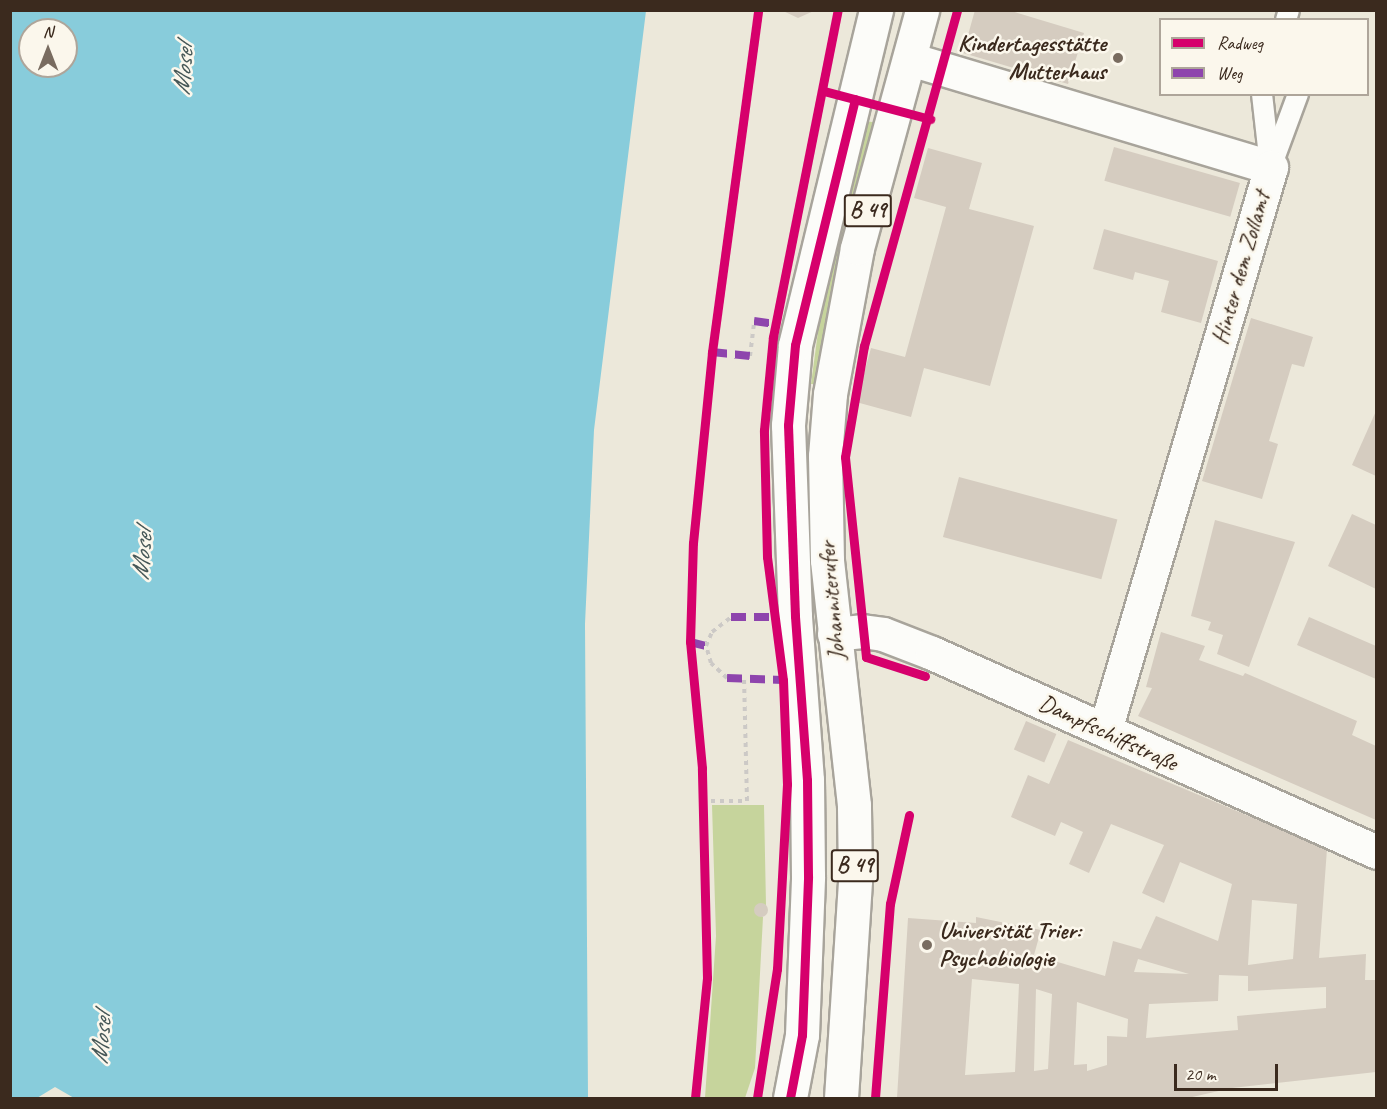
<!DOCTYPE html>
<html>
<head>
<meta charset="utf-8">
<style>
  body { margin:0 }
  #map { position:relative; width:1387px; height:1109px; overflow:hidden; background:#ece8da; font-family:Caveat,sans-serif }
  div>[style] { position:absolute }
  .green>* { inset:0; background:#c6d49c }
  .water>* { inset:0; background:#88ccdb }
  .building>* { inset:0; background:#d5ccc0; transform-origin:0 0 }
  .round { border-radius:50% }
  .path>* { height:4px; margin-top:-2px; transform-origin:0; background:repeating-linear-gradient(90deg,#ccc9c6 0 4.5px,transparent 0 9px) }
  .roads { filter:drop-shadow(2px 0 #a8a49b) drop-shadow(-2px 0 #a8a49b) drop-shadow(0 2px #a8a49b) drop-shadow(0 -2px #a8a49b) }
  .lane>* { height:20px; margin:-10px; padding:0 10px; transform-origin:10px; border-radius:10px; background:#fcfcf9 }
  .street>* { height:33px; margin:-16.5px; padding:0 16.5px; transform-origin:16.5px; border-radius:16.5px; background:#fcfcf9 }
  .primary>* { height:33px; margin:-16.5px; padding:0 16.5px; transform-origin:16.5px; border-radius:16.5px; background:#fcfcf9 }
  .quiet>* { height:8px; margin-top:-4px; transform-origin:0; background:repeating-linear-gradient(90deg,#8e44ad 0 15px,transparent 0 23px) }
  .cycleway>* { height:9px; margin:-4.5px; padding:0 4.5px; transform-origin:4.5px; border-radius:4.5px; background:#d6006c }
  .dots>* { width:16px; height:16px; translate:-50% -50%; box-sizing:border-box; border:3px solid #fbf7ec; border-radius:50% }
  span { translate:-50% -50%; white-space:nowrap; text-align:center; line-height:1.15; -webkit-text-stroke:5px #fbf7ec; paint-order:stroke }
  .shield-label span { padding:2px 4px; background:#fbf7ec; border:2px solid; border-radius:4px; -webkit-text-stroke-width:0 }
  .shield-label { font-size:22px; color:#3b2a1e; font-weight:700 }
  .poi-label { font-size:24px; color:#3b2a1e; font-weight:700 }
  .right { translate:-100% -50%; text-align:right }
  .left { translate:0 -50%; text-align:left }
  .street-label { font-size:24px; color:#3b2a1e }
  .water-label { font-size:26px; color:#455757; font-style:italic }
  .frame { position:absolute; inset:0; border:12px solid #3b2a1e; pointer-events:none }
  .legend { position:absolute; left:1159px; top:18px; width:210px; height:78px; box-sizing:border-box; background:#fbf7ec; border:2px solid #aea59a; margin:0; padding:8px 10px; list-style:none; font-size:18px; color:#3b2a1e }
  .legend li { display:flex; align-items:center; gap:12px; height:30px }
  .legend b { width:30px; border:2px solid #aea59a }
  .north { position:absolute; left:18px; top:18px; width:60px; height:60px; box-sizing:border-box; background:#fbf7ec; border:2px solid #aea59a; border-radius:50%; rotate:0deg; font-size:16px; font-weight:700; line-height:24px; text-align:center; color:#3b2a1e }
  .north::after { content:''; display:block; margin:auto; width:21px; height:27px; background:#796c60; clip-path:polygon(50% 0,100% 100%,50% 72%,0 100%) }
  .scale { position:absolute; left:1174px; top:1064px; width:104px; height:27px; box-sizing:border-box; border:3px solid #3b2a1e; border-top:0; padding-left:8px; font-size:18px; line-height:21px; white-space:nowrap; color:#3b2a1e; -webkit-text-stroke:4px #fbf7ec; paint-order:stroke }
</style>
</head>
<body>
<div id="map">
  <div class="green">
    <div style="clip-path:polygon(865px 121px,879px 123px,820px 384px,811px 384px,822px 302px)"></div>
    <div style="clip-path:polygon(712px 805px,764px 805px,766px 905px,759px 904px,755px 910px,763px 917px,755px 1068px,745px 1098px,705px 1098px,716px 936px)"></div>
  </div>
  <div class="water">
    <div style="clip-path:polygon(evenodd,10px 11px,646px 11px,594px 430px,585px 624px,588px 1098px,74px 1098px,55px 1087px,37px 1098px,11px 1098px,10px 11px,30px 30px,66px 30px,66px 66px,30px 66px,30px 30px)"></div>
  </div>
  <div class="building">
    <div style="clip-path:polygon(781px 10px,816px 10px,798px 18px)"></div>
    <div style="clip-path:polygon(975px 10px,1008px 10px,1084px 33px,1068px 84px,963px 53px)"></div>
    <div style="left:1114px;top:147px;width:131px;height:35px;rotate:16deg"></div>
    <div style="clip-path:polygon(928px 148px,982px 163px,969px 209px,1034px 226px,990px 386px,924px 368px,911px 417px,856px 402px,871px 348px,905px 357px,946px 207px,914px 198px)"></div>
    <div style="clip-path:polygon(1104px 229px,1218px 261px,1201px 323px,1161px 312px,1169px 281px,1135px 272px,1133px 280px,1093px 269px)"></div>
    <div style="clip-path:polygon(1251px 318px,1313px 337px,1304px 367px,1292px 364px,1269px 441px,1278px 444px,1262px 499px,1202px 481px)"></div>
    <div style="clip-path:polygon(1376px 411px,1376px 476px,1352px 465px)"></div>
    <div style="left:959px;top:477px;width:164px;height:62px;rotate:15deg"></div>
    <div style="clip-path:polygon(1352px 514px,1376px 525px,1376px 589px,1328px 566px)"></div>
    <div style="clip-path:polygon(1215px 520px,1295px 542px,1249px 667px,1217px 654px,1223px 635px,1208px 630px,1211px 622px,1191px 616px)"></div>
    <div style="clip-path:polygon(1309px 617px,1376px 646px,1376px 679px,1297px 645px)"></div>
    <div style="clip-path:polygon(1161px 632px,1205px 646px,1199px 660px,1243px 676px,1245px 673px,1357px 721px,1352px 735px,1376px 746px,1376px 820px,1138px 716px,1152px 688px,1146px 687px)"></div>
    <div style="left:1026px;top:721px;width:33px;height:31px;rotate:23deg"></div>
    <div style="clip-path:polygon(evenodd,1068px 740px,1327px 849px,1319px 958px,1366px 954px,1365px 980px,1376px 980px,1376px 1072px,1232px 1088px,1188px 1098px,897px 1098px,908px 918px,976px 923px,976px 917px,1041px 930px,1034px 955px,1105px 976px,1113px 941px,1141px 949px,1156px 916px,1218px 941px,1232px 884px,1180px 862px,1164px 903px,1142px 893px,1164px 845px,1111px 824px,1089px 873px,1069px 864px,1083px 832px,1061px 822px,1055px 836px,1011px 817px,1028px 775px,1049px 784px,1068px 740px,1252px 900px,1297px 904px,1293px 959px,1248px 965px,1252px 900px,1068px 740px,1138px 959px,1189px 974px,1134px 972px,1138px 959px,1068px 740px,1219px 975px,1248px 976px,1248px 991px,1326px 987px,1326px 1008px,1237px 1016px,1238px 1030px,1146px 1038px,1149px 1004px,1218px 1001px,1219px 975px,1068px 740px,972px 979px,1019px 984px,1015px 1072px,965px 1075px,972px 979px,1068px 740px,1036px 989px,1052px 994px,1048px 1069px,1034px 1071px,1036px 989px,1068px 740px,1077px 1002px,1128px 1019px,1127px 1037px,1107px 1036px,1107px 1065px,1087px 1071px,1087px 1064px,1074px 1065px,1077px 1002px)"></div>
    <div class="round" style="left:754px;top:903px;width:14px;height:14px"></div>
  </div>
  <div class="path">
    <div style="left:750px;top:356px;width:35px;rotate:-83deg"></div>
    <div style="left:727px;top:678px;width:22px;rotate:-137deg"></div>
    <div style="left:711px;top:663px;width:18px;rotate:-106deg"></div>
    <div style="left:706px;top:646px;width:15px;rotate:-67deg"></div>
    <div style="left:712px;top:632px;width:24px;rotate:-38deg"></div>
    <div style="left:702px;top:801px;width:45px"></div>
    <div style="left:747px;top:801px;width:122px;rotate:-91.4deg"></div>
  </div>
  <div class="roads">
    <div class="lane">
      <div style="left:1286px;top:20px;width:10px;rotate:-73deg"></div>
      <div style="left:1262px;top:94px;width:71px;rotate:83.6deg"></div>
      <div style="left:1271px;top:167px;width:78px;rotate:-69.7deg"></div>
    </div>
    <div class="street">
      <div style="left:910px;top:59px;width:377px;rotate:16.7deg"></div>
      <div style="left:1271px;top:167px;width:587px;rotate:106.43deg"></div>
      <div style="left:834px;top:634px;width:28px;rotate:-6deg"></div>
      <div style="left:862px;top:631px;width:21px;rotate:8deg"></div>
      <div style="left:883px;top:634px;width:53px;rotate:21.2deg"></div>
      <div style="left:932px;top:653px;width:487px;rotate:24.1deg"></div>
    </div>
    <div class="primary">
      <div style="left:790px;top:1098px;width:64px;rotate:-79.2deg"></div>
      <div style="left:802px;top:1035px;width:159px;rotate:-87.8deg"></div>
      <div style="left:808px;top:876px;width:96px;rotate:-90.6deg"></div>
      <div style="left:807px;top:780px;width:164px;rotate:-94.2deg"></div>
      <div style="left:795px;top:616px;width:191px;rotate:-92.1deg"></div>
      <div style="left:788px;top:425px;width:80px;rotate:-85deg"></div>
      <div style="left:795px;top:345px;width:345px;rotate:-76.4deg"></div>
      <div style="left:841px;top:1098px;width:218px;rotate:-86.3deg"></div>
      <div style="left:855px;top:880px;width:75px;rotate:-90.8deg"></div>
      <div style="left:854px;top:805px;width:246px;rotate:-96.3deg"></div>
      <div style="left:827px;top:560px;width:104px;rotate:-91.1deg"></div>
      <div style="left:825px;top:456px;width:62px;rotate:-85.4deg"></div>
      <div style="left:830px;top:394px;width:148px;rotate:-79.5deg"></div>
      <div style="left:857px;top:248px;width:247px;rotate:-74.7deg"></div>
    </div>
  </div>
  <div class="quiet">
    <div style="left:754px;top:321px;width:21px;rotate:8deg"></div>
    <div style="left:712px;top:352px;width:38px;rotate:6deg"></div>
    <div style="left:731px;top:617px;width:43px"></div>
    <div style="left:690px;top:642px;width:16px;rotate:14deg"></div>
    <div style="left:727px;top:678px;width:56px;rotate:2deg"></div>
  </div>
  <div class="cycleway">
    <div style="left:824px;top:91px;width:110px;rotate:14.8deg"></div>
    <div style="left:925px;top:676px;width:62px;rotate:-162.1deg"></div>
    <div style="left:866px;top:657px;width:201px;rotate:-96deg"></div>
    <div style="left:845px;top:457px;width:113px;rotate:-80.3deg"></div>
    <div style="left:864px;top:346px;width:349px;rotate:-74.5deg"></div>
    <div style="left:695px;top:1098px;width:121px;rotate:-84.3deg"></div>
    <div style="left:707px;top:978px;width:210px;rotate:-91.4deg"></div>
    <div style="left:702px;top:768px;width:127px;rotate:-95.4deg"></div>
    <div style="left:690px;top:642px;width:99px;rotate:-88.3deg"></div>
    <div style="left:693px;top:543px;width:192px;rotate:-84.3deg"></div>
    <div style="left:712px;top:352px;width:345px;rotate:-82.3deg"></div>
    <div style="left:757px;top:1098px;width:131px;rotate:-81.2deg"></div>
    <div style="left:777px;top:969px;width:185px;rotate:-86.9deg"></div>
    <div style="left:787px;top:784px;width:104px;rotate:-92.2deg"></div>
    <div style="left:783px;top:680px;width:124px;rotate:-97.4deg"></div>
    <div style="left:767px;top:557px;width:127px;rotate:-91.4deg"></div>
    <div style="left:764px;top:430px;width:93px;rotate:-84.5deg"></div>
    <div style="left:773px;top:337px;width:333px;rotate:-78.8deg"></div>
    <div style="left:790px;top:1098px;width:64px;rotate:-79.2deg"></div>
    <div style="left:802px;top:1035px;width:159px;rotate:-87.8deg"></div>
    <div style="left:808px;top:876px;width:96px;rotate:-90.6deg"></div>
    <div style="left:807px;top:780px;width:164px;rotate:-94.2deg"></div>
    <div style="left:795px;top:616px;width:191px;rotate:-92.1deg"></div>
    <div style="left:788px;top:425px;width:80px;rotate:-85deg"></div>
    <div style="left:795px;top:345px;width:253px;rotate:-76.3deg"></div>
    <div style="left:875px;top:1098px;width:195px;rotate:-85.6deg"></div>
    <div style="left:890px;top:904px;width:91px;rotate:-77.9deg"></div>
  </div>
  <div class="dots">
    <div style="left:1118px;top:58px;background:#796c60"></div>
    <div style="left:927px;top:945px;background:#796c60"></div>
  </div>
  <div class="shield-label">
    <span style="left:868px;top:211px">B 49</span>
    <span style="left:855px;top:866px">B 49</span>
  </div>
  <div class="poi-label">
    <span class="right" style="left:1106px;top:58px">Kindertagesstätte<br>Mutterhaus</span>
    <span class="left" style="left:939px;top:945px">Universität Trier:<br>Psychobiologie</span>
  </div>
  <div class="street-label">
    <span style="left:1241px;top:268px;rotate:-74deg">Hinter dem Zollamt</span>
    <span style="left:832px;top:601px;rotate:-95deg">Johanniterufer</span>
    <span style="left:1108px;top:733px;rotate:25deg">Dampfschiffstraße</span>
  </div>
  <div class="water-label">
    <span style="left:183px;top:70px;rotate:-85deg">Mosel</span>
    <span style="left:142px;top:555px;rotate:-85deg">Mosel</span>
    <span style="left:101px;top:1039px;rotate:-85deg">Mosel</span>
  </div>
  <div class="frame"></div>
  <ul class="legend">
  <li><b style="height:8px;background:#d6006c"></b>Radweg</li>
  <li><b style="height:8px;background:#8e44ad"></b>Weg</li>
  </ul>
  <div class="north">N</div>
  <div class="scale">20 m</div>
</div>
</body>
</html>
